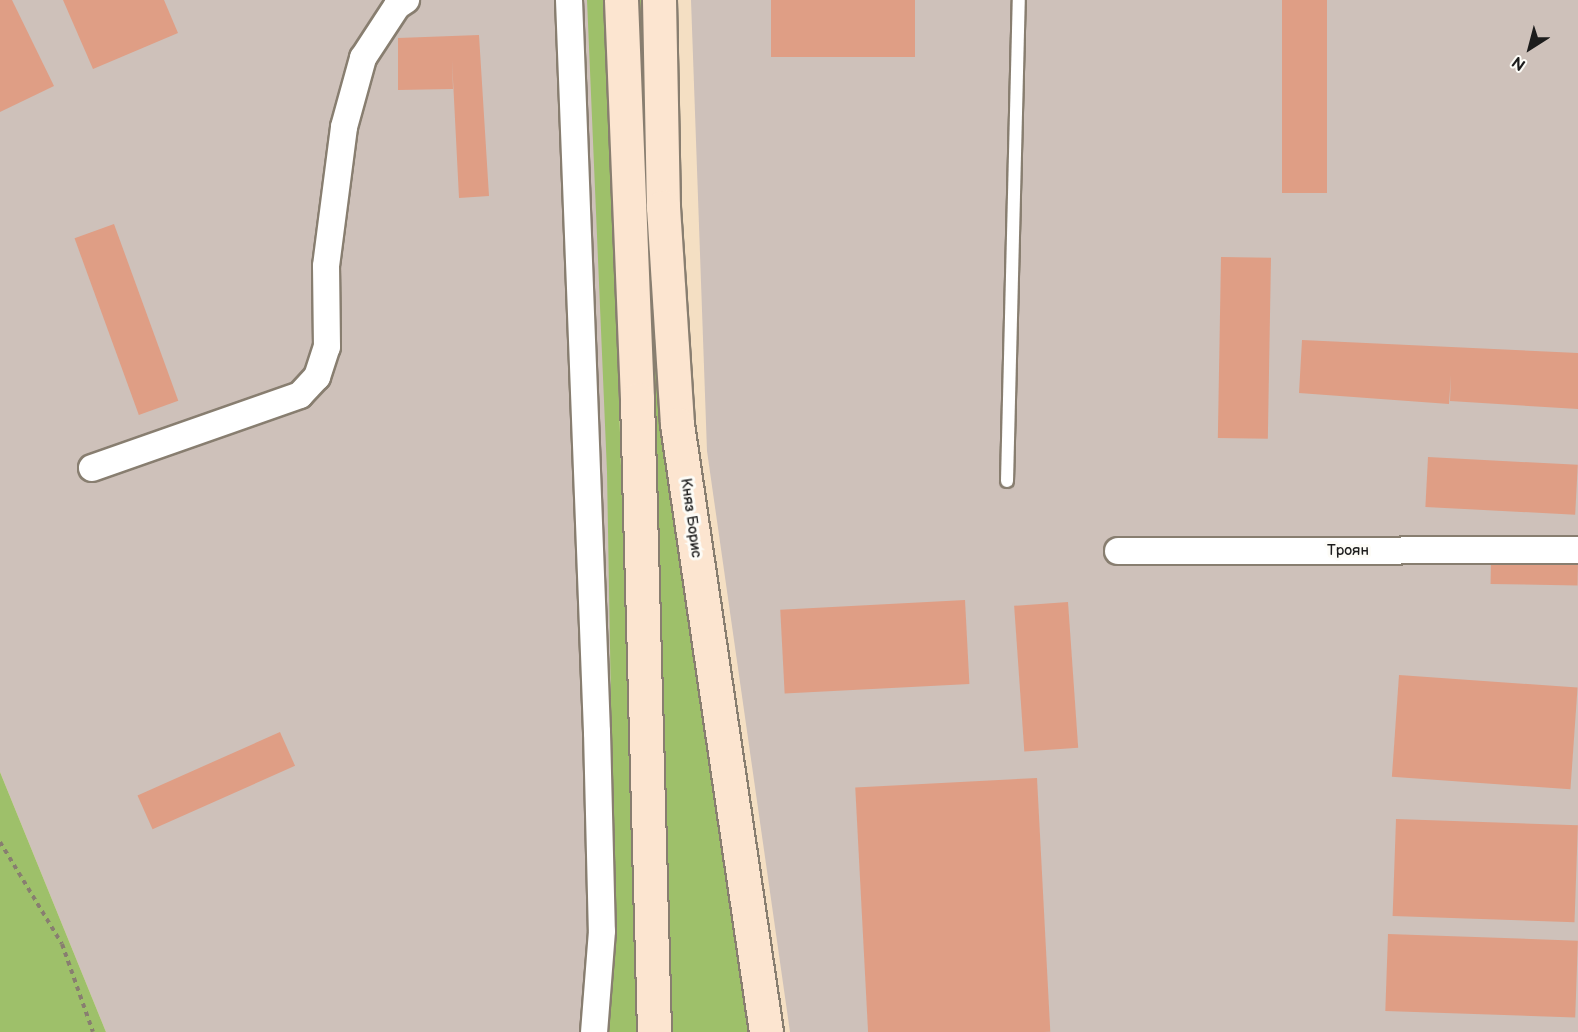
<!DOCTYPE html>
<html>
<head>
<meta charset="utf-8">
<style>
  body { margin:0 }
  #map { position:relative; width:1578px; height:1032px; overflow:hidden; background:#f4dfc3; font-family:"Balsamiq Sans",sans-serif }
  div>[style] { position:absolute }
  .industrial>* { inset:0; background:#cec1ba }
  .green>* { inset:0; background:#9ec06a }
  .building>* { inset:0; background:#df9e85; transform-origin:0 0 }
  .path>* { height:4px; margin-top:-2px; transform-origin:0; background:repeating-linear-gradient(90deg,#887e70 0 4.5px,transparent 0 9px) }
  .roads { filter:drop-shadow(2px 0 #887e70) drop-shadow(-2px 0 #887e70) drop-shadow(0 2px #887e70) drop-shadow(0 -2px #887e70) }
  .lane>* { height:12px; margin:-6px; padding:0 6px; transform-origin:6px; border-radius:6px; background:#fff }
  .street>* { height:26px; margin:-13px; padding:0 13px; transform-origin:13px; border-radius:13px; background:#fff }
  .secondary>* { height:33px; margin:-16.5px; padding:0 16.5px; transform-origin:16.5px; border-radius:16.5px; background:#fce5d0 }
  span { translate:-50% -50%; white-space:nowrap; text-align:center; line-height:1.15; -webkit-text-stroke:6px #fdfcf7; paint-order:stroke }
  .street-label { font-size:15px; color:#1c1c1c }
  .north { position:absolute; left:1500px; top:18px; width:60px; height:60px; -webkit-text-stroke:4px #fdfcf7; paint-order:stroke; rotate:216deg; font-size:16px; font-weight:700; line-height:24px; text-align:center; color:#1c1c1c }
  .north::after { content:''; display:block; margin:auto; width:21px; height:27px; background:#1c1c1c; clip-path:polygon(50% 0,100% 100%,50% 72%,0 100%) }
</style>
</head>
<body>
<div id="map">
  <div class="industrial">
    <div style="clip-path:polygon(0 0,608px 0,621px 1032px,106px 1032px,0 772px)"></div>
    <div style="clip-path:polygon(691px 0,1578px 0,1578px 1032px,790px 1032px,707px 451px)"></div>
  </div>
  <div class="green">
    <div style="clip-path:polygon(587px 0,607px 0,638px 1032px,605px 1032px,615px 938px,607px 472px)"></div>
    <div style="clip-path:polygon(636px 0,643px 0,749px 1032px,670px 1032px)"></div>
    <div style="clip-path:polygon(0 772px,106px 1032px,0 1032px)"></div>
  </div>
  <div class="building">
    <div style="clip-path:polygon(0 0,12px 0,54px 86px,0 112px)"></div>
    <div style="clip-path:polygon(63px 0,164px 0,178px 33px,93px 69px)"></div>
    <div style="left:771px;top:0;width:144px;height:57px"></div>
    <div style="left:1282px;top:0;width:45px;height:193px"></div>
    <div style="clip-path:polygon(479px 35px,489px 196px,459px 198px,452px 60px,453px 89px,398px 90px,398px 38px)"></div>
    <div style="left:114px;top:224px;width:188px;height:42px;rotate:70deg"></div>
    <div style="left:1221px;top:257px;width:50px;height:181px;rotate:1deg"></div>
    <div style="clip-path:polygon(1302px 340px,1578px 353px,1578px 409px,1450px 401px,1451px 375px,1449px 404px,1299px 393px)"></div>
    <div style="left:1428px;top:457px;width:150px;height:50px;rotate:3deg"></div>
    <div style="left:1491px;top:559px;width:87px;height:25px;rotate:1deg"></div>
    <div style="left:965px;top:600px;width:84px;height:185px;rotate:87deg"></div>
    <div style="left:1068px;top:602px;width:146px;height:54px;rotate:86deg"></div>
    <div style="left:1399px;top:675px;width:179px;height:102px;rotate:4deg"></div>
    <div style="left:280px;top:732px;width:37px;height:156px;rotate:66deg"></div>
    <div style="left:1037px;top:778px;width:254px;height:182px;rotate:87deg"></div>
    <div style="left:1396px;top:819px;width:182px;height:97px;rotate:2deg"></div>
    <div style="left:1388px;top:934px;width:190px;height:77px;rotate:2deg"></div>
  </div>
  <div class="path">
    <div style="left:0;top:842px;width:119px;rotate:58.7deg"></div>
    <div style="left:62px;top:944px;width:93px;rotate:70.6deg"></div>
  </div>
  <div class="roads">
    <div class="lane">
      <div style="left:1007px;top:481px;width:481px;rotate:-88.6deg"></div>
    </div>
    <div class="street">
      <div style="left:569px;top:0;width:733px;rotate:87.81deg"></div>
      <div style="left:597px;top:732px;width:199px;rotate:88.6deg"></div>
      <div style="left:602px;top:931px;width:101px;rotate:94.5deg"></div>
      <div style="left:92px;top:468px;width:220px;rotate:-19.3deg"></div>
      <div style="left:300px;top:395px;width:25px;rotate:-47deg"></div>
      <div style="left:317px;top:377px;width:32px;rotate:-72deg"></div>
      <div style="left:327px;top:347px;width:81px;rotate:-90.7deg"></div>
      <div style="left:326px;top:266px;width:140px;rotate:-82.6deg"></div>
      <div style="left:344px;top:127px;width:72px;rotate:-74.6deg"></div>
      <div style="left:363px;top:58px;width:62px;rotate:-56.8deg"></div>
      <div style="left:397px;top:6px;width:11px;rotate:-34deg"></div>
      <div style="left:1118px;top:551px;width:460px;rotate:-0.1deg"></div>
    </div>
    <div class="secondary">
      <div style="left:621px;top:0;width:399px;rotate:87.7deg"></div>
      <div style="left:637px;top:399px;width:633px;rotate:88.46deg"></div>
      <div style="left:659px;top:0;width:207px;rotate:88.9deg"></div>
      <div style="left:663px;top:207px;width:217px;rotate:86.3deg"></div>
      <div style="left:677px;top:424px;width:614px;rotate:81.67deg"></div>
    </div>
  </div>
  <div class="street-label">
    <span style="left:691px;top:518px;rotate:82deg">Княз Борис</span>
    <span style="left:1348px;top:551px">Троян</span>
  </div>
  <div class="north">N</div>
</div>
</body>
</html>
